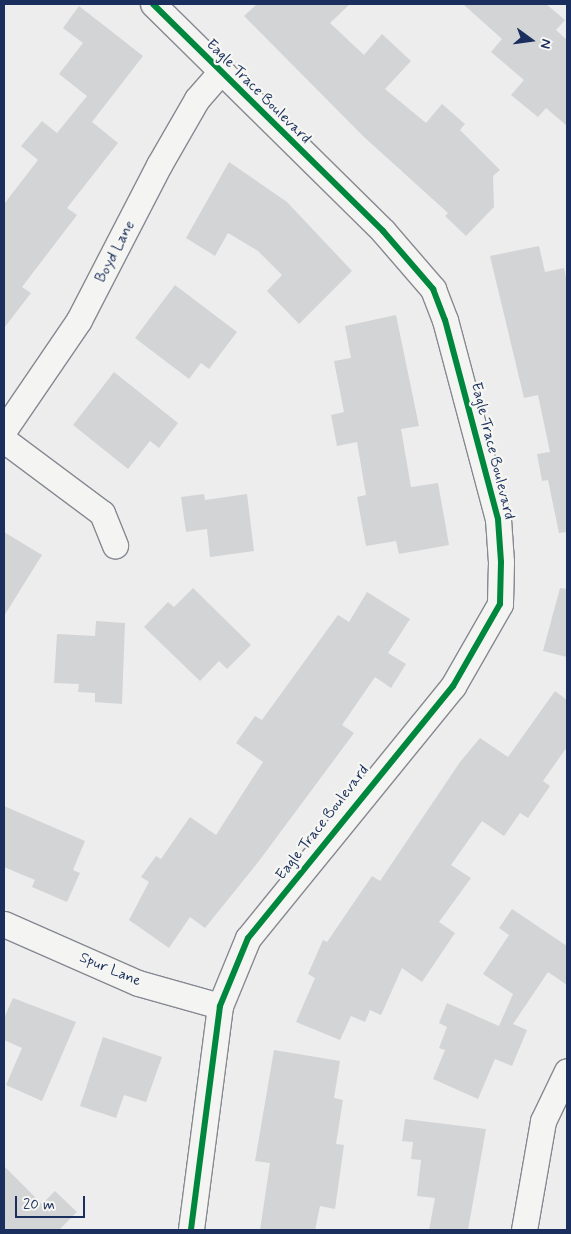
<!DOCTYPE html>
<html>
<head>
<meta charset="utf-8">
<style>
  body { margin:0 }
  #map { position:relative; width:571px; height:1234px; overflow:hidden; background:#ededed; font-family:Mynerve,sans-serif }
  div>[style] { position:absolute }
  .building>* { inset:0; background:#d3d4d6 }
  .roads { filter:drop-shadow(1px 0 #868992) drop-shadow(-1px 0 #868992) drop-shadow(0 1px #868992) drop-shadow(0 -1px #868992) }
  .minor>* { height:25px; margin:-12.5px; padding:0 12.5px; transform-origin:12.5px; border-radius:12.5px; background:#f4f4f2 }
  .cycleway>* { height:6px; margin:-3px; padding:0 3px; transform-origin:3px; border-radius:3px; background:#00873e }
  span { translate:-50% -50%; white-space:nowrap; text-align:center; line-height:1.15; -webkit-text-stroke:4.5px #f6f6f2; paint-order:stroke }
  .street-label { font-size:15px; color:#1b2f5e }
  .frame { position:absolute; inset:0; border:5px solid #1b2f5e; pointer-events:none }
  .north { position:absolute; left:506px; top:15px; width:50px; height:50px; -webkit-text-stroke:4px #f6f6f2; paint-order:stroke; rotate:104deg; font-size:14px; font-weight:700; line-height:20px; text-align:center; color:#1b2f5e }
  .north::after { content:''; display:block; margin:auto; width:18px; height:22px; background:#1b2f5e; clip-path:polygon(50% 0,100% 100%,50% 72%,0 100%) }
  .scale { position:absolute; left:15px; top:1196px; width:70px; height:22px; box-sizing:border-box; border:2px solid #1b2f5e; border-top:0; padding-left:6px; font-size:15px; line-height:18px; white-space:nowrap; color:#1b2f5e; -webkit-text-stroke:4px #f6f6f2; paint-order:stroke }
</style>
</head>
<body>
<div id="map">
  <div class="building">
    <div style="clip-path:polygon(257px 4px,350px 4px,330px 23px,364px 55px,382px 34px,411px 61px,385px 89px,426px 123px,442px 104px,465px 124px,460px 130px,500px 170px,493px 176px,494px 207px,466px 236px,445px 216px,448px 213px,364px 137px,244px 16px)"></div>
    <div style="clip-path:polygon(463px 4px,546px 4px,565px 20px,556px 30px,567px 40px,567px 126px,546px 108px,538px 117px,511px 95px,524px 80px,491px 52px,502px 39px)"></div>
    <div style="clip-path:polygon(79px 6px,143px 56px,92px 122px,118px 143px,67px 208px,77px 215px,22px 287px,31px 293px,4px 328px,4px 204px,38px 160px,21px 146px,42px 121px,57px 133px,87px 96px,59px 74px,83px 43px,63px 28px)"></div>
    <div style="clip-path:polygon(229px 162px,287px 202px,352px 271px,299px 324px,267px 291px,282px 275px,258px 251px,228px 233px,215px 256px,186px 238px)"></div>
    <div style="clip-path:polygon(539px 246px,545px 272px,564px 268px,567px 283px,567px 532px,559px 533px,548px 480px,542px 481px,537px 454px,550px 452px,538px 395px,524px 398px,490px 256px)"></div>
    <div style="clip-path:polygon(175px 285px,237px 332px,209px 369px,201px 363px,189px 379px,135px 338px)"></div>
    <div style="clip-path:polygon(396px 315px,419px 426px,401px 429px,411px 487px,438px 483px,449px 545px,399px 554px,396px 541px,366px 546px,357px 497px,366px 495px,357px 442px,337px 446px,331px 415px,344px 412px,334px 361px,351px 358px,345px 326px)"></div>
    <div style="clip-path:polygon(114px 372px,178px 423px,159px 448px,150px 441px,128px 469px,73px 425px)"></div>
    <div style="clip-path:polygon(204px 494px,205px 500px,247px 494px,254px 551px,210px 557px,207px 529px,186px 532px,181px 497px)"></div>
    <div style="clip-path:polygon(4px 532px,42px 555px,4px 616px)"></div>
    <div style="clip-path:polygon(193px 588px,251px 645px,227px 669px,219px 661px,200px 681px,144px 627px,168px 602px,174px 607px)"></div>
    <div style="clip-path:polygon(560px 588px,567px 589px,567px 657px,543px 651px)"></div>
    <div style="clip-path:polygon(367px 592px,410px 619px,388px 653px,406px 664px,391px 688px,375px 677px,342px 725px,354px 733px,259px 861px,205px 928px,190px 917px,169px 948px,129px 920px,149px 882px,141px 877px,156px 856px,161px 859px,190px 817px,216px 835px,263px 762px,236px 743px,255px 716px,262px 720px,338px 615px,349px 622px)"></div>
    <div style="clip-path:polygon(96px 621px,125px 623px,122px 704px,95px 702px,95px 693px,78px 692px,79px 684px,54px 683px,57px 634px,95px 636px)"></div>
    <div style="clip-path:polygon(555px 691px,567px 700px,567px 747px,543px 781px,550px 786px,528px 818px,520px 813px,504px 836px,482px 821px,451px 865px,471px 878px,439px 922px,455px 933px,422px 982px,402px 968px,381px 1015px,370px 1010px,365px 1022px,351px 1016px,340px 1040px,296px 1022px,315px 978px,308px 974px,323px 940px,327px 942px,372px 876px,380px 881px,460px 762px,480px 738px,508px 757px)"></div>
    <div style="clip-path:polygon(4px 806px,85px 841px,73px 870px,80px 873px,67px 902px,32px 887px,35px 880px,4px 867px)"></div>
    <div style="clip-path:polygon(512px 909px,567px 946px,567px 985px,548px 972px,513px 1024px,527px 1030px,512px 1066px,495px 1059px,478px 1099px,433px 1079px,445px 1050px,439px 1048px,447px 1027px,439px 1023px,447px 1003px,499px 1026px,513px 994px,483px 974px,509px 935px,499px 928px)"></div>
    <div style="clip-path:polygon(13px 998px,76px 1022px,42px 1101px,6px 1085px,22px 1048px,4px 1040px,4px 1018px)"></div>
    <div style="clip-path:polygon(103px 1037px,162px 1057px,146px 1102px,124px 1095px,116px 1118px,80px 1106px)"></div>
    <div style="clip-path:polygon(274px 1050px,340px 1061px,334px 1098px,343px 1100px,336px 1144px,344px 1145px,335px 1209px,320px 1206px,315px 1230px,260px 1230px,270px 1163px,255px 1161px)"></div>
    <div style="clip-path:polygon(405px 1119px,486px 1129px,468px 1230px,429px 1230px,435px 1198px,417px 1196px,421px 1160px,411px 1159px,413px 1142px,402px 1141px)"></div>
    <div style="clip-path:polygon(4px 1166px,42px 1204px,55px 1191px,77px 1212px,59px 1230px,4px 1230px)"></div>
  </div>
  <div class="roads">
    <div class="minor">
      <div style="left:153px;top:4px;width:323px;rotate:44.6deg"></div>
      <div style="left:383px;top:231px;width:77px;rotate:49.2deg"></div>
      <div style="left:433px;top:289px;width:33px;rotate:69deg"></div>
      <div style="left:445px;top:320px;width:206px;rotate:75.1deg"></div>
      <div style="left:498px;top:519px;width:43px;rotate:86deg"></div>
      <div style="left:501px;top:562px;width:42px;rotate:91.4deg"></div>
      <div style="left:500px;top:604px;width:95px;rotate:119.8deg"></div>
      <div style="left:453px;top:686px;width:325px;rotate:129.1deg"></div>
      <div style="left:248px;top:938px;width:74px;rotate:112.4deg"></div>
      <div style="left:220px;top:1006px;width:226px;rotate:97.4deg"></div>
      <div style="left:4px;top:430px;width:133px;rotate:-55.7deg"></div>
      <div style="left:79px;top:320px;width:174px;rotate:-62.7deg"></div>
      <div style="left:159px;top:165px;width:76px;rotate:-60.1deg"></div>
      <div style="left:197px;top:99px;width:37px;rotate:-49deg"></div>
      <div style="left:4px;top:440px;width:122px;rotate:36.7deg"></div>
      <div style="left:102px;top:513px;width:35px;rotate:68deg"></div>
      <div style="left:4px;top:924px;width:146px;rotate:23.8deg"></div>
      <div style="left:138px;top:983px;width:85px;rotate:15.7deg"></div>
      <div style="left:524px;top:1230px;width:111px;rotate:-80.1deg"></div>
      <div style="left:543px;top:1121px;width:55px;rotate:-64.4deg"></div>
    </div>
  </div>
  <div class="cycleway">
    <div style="left:153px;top:4px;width:323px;rotate:44.6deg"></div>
    <div style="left:383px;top:231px;width:77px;rotate:49.2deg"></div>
    <div style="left:433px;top:289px;width:33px;rotate:69deg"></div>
    <div style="left:445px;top:320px;width:206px;rotate:75.1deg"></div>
    <div style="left:498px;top:519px;width:43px;rotate:86deg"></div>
    <div style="left:501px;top:562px;width:42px;rotate:91.4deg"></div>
    <div style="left:500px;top:604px;width:95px;rotate:119.8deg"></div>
    <div style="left:453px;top:686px;width:325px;rotate:129.1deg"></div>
    <div style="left:248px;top:938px;width:74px;rotate:112.4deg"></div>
    <div style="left:220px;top:1006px;width:226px;rotate:97.4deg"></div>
  </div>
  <div class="street-label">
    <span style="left:258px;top:92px;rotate:45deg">Eagle Trace Boulevard</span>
    <span style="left:116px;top:252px;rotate:-62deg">Boyd Lane</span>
    <span style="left:492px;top:451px;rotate:76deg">Eagle Trace Boulevard</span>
    <span style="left:323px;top:823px;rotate:-52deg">Eagle Trace Boulevard</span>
    <span style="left:110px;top:970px;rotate:23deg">Spur Lane</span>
  </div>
  <div class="frame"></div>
  <div class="north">N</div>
  <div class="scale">20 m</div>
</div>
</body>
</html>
